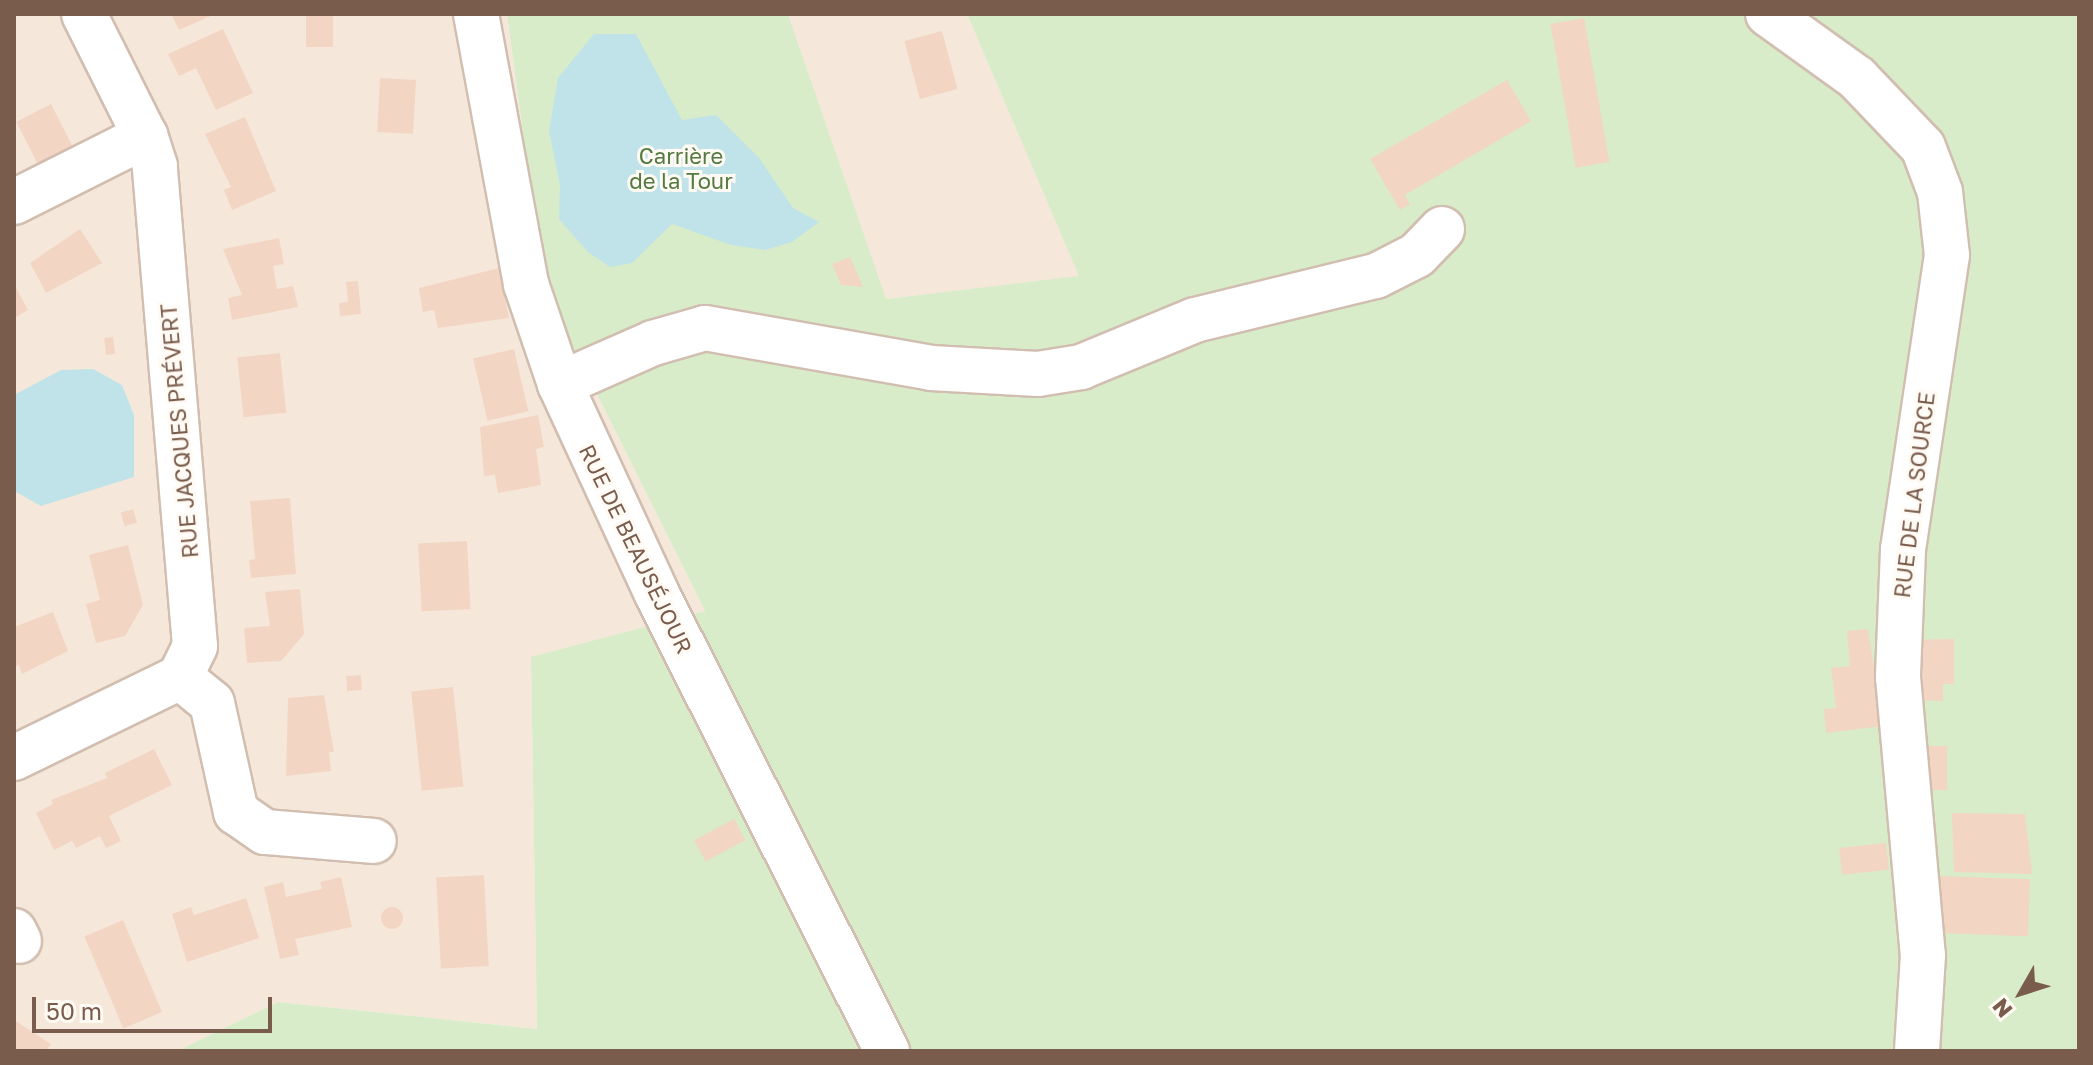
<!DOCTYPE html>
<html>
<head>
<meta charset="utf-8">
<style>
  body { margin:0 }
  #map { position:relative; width:2093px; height:1065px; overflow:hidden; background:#fdf6ec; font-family:"Golos Text",sans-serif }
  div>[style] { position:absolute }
  .residential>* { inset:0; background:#f5e8da }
  .green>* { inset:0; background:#d8ecc9 }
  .water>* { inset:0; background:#bfe3e8 }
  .building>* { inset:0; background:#f3d5c3; transform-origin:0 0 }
  .round { border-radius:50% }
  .roads { filter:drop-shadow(2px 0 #d1beb0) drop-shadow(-2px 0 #d1beb0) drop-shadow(0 2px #d1beb0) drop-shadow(0 -2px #d1beb0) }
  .minor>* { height:44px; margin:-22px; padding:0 22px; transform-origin:22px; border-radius:22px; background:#fff }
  span { translate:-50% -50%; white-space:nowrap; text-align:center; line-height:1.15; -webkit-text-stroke:6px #fffaf3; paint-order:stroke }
  .park-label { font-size:22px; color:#537a41 }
  .street-label { font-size:22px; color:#7a5c4d }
  .frame { position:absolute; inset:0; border:16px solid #7a5c4d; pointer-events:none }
  .north { position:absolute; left:1981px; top:953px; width:80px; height:80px; -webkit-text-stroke:6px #fffaf3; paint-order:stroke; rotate:231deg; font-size:22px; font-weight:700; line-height:32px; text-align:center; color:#7a5c4d }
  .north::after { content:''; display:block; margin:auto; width:28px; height:36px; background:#7a5c4d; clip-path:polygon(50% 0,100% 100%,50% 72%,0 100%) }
  .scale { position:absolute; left:32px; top:997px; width:240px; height:36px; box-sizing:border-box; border:4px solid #7a5c4d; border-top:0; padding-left:10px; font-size:24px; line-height:28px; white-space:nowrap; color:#7a5c4d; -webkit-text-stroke:6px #fffaf3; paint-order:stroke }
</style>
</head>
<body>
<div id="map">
  <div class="residential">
    <div style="clip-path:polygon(14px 14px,507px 14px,536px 231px,567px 334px,705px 611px,531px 658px,537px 1029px,278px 1002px,177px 1051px,14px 1051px)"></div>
    <div style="clip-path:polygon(788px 14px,967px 14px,1080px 277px,885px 299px)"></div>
  </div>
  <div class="green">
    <div style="clip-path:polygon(507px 14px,788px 14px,886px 299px,1079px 276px,967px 14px,2079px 14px,2079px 1051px,177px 1051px,278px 1002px,537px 1029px,531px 657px,705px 611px,567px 334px,536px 231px)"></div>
  </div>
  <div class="water">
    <div style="clip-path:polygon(594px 34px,636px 34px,682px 120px,716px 115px,759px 158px,793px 208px,819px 222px,792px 242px,765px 250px,731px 245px,672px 224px,632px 263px,610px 267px,588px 252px,559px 219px,560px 185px,549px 131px,558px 78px)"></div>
    <div style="clip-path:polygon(93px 369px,122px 385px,134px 415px,134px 477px,41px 506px,14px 491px,14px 395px,61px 370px)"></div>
  </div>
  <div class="building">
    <div style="clip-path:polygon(171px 14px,215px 14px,179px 30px)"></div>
    <div style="left:306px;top:14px;width:27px;height:33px"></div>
    <div style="left:1584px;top:18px;width:146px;height:34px;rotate:80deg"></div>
    <div style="clip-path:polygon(223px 29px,253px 93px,216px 110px,196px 68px,179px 76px,168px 54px)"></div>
    <div style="left:942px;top:31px;width:60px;height:39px;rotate:75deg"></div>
    <div style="left:380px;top:78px;width:36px;height:54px;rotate:3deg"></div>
    <div style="clip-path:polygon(1507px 80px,1531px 121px,1405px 195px,1410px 204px,1400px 210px,1370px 159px)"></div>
    <div style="left:51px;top:104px;width:51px;height:39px;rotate:63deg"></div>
    <div style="clip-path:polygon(245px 117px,276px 191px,232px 210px,224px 190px,231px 187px,205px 134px)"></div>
    <div style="clip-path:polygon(80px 229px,102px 263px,46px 293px,30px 263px)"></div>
    <div style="clip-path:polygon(279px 238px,284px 264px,273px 266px,277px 289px,293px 286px,298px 307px,232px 320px,228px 298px,242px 295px,223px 249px)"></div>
    <div style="clip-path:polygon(850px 257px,863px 287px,841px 285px,832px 264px)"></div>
    <div style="clip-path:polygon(499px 268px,509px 318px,438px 328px,434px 310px,423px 312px,419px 288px)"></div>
    <div style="clip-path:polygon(358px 281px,361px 314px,340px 316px,339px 303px,348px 302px,346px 282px)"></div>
    <div style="clip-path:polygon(14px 284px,28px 310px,14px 318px)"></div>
    <div style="left:113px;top:337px;width:17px;height:9px;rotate:83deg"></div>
    <div style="left:514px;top:349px;width:64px;height:42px;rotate:77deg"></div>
    <div style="left:280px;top:353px;width:60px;height:43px;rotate:84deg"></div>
    <div style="clip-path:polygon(538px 415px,544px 447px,536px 449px,541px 485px,498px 493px,495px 475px,484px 476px,480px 427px)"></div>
    <div style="clip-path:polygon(290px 498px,296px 574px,251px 578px,249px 560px,255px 559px,250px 501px)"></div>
    <div style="left:133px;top:509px;width:14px;height:13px;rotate:73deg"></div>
    <div style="left:467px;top:541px;width:68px;height:49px;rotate:87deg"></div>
    <div style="clip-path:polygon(128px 545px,143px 605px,125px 636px,96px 643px,86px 604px,100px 600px,89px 555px)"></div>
    <div style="clip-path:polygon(300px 589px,304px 634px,281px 661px,247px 663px,244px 628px,270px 626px,265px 592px)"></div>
    <div style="clip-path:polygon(53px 612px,68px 651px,22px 674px,19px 665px,14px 667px,14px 627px)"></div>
    <div style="clip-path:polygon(1868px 629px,1883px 726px,1826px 733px,1824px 709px,1836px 708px,1831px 668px,1850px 666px,1847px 631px)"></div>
    <div style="clip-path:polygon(1954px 639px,1954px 684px,1943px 684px,1943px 701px,1909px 700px,1908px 640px)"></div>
    <div style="left:361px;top:675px;width:15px;height:15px;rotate:86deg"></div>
    <div style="left:453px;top:687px;width:100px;height:42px;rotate:84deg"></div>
    <div style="clip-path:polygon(324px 695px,334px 752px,329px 752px,331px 771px,286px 776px,288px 698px)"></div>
    <div style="left:1927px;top:746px;width:20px;height:44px"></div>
    <div style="clip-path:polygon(154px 749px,172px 785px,109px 816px,121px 841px,106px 848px,100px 836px,76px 848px,72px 841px,54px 850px,36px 813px,53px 804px,51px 800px,107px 778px,105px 773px)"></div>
    <div style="clip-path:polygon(1952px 813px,2025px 814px,2032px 874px,1954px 872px)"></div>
    <div style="left:734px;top:819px;width:24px;height:45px;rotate:62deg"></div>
    <div style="left:1886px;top:843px;width:27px;height:47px;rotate:84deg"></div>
    <div style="left:484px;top:875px;width:91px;height:48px;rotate:87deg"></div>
    <div style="left:1938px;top:876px;width:92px;height:57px;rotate:2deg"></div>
    <div style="clip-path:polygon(341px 877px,352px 927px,295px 939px,299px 955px,280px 959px,264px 887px,283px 882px,286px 897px,322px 889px,320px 882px)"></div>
    <div style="clip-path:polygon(246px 898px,259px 938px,187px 962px,172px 914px,191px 907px,194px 915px)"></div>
    <div class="round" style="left:381px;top:907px;width:22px;height:22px"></div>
    <div style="left:123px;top:920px;width:100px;height:42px;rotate:67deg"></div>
    <div style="clip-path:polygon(14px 1020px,51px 1044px,46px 1051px,14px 1051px)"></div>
  </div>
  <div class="roads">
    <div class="minor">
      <div style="left:476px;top:14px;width:275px;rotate:79.5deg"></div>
      <div style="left:526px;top:284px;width:106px;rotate:71.2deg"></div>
      <div style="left:560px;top:384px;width:231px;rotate:65.2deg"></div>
      <div style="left:657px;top:594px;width:512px;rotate:63.28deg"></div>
      <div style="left:1768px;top:14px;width:110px;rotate:35.7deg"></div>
      <div style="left:1857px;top:78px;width:95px;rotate:46.3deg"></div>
      <div style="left:1923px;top:147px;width:48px;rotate:69.3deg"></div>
      <div style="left:1940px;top:192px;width:63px;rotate:83.7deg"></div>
      <div style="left:1947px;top:255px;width:298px;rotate:98.5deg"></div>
      <div style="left:1903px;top:550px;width:127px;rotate:92.3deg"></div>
      <div style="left:1898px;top:677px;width:279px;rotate:84.9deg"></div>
      <div style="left:1923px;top:955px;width:96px;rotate:93.6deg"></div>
      <div style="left:14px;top:202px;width:147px;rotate:-26.7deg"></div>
      <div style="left:560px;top:384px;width:102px;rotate:-23.8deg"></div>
      <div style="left:653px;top:343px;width:54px;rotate:-16.1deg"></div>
      <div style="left:705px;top:328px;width:230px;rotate:10deg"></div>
      <div style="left:931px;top:368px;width:107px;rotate:3.2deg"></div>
      <div style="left:1038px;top:374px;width:44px;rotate:-9.2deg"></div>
      <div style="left:1081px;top:367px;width:123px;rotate:-22.4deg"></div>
      <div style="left:1195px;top:320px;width:186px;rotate:-13.7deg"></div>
      <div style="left:1376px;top:276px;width:46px;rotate:-27.1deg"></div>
      <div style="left:1417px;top:255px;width:36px;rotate:-46deg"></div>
      <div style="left:180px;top:677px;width:41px;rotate:39.1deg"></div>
      <div style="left:212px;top:703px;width:112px;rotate:77.6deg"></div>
      <div style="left:236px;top:812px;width:35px;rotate:35deg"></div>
      <div style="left:265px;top:832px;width:109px;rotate:4.7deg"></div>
      <div style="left:14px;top:758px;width:185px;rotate:-26deg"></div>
      <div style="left:180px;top:677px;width:34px;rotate:-64deg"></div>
      <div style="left:195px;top:646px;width:482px;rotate:-94.8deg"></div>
      <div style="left:155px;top:166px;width:32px;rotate:-108deg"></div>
      <div style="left:145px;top:136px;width:136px;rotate:-116.6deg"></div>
      <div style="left:14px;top:931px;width:11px;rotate:63deg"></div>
    </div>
  </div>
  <div class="park-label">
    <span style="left:681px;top:168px">Carrière<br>de la Tour</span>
  </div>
  <div class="street-label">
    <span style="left:179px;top:431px;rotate:-95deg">RUE JACQUES PRÉVERT</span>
    <span style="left:1914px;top:495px;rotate:-83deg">RUE DE LA SOURCE</span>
    <span style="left:636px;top:549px;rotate:64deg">RUE DE BEAUSÉJOUR</span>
  </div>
  <div class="frame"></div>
  <div class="north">N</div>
  <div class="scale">50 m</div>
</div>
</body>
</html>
